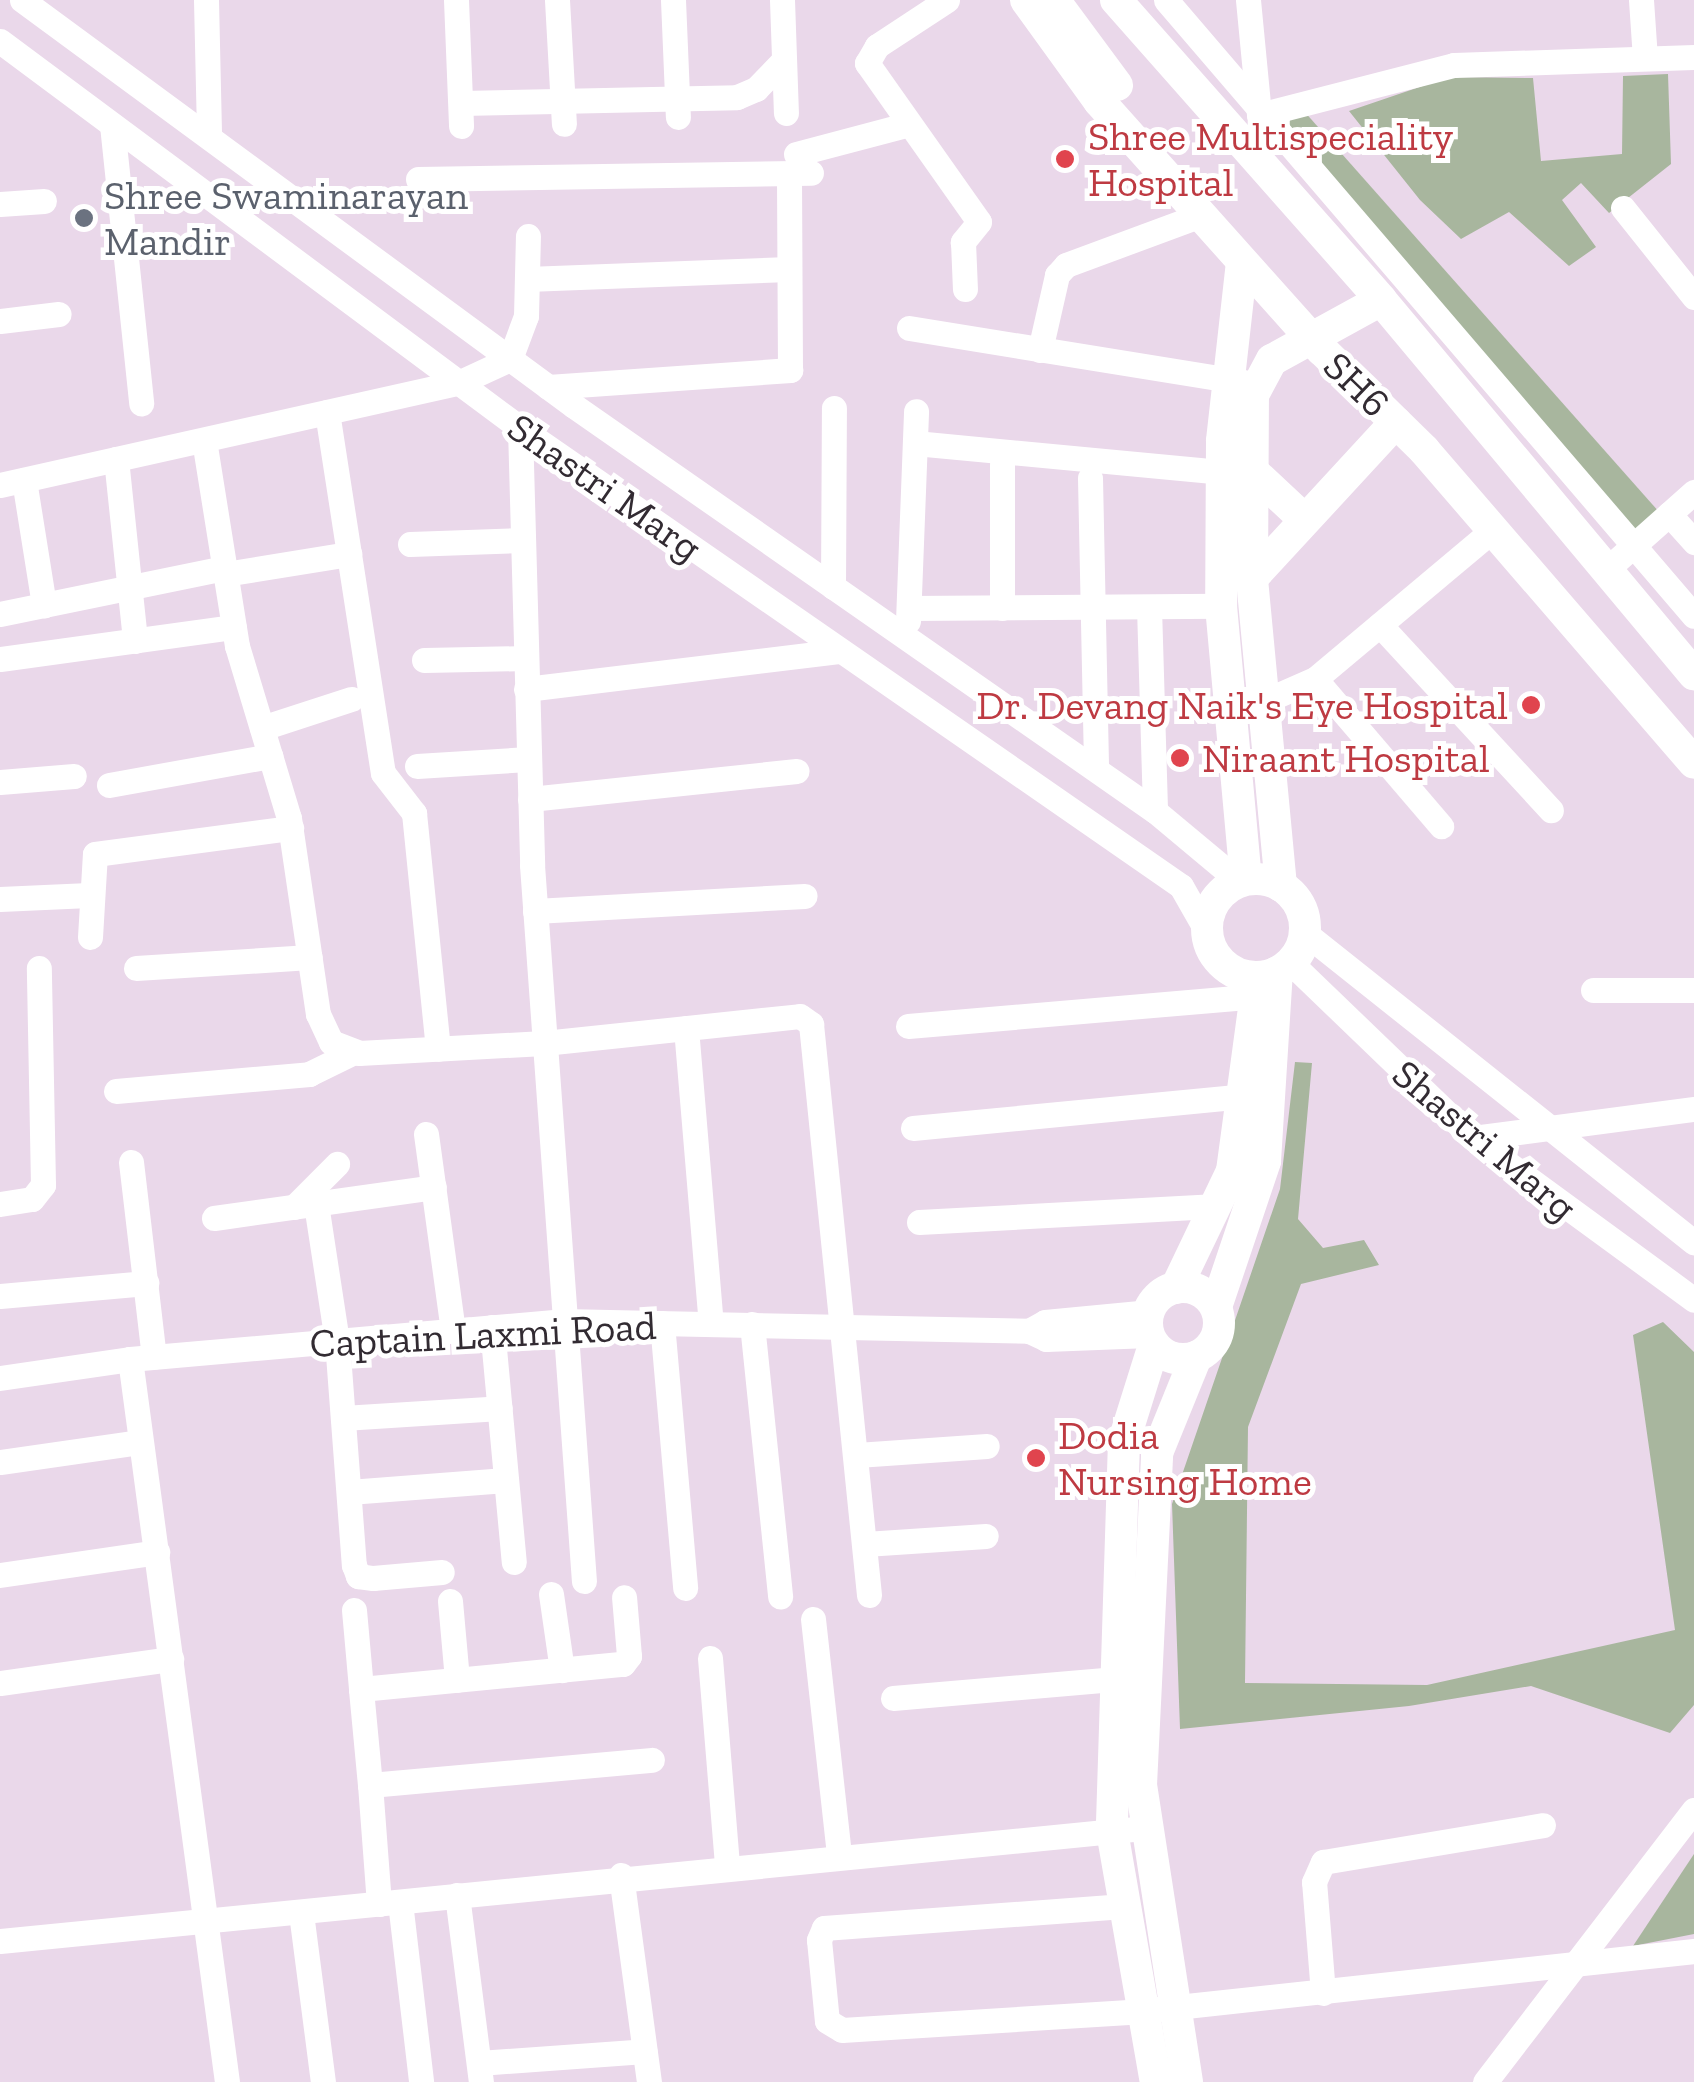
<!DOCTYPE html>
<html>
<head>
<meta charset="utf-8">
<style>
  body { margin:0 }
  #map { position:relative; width:1694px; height:2082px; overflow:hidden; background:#ead8ea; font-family:"Zilla Slab",serif }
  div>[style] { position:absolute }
  .green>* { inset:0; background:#a8b69e }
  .minor>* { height:25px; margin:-12.5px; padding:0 12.5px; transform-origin:12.5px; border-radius:12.5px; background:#fff }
  .major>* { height:32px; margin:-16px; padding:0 16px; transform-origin:16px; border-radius:16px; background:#fff }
  .major>.ring { margin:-16px; padding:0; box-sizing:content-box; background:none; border:32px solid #fff; border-radius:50% }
  .dots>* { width:28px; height:28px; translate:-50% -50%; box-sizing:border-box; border:5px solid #fff; border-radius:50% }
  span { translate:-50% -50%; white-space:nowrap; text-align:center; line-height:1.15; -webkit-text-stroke:10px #fff; paint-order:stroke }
  .health-label { font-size:40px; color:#be3a42 }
  .left { translate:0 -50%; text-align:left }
  .right { translate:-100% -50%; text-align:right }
  .worship-label { font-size:40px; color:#5b616d }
  .street-label { font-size:40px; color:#322b32 }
</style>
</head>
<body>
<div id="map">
  <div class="green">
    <div style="clip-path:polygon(1668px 74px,1671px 164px,1609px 213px,1581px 183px,1562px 200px,1596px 247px,1569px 266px,1509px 212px,1461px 239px,1420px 200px,1349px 111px,1449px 77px,1533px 78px,1541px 161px,1622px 154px,1623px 76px)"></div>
    <div style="clip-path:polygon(1303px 110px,1660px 513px,1633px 536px,1281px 127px)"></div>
    <div style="clip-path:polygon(1295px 1062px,1312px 1063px,1298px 1219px,1323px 1248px,1364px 1240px,1379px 1265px,1301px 1284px,1248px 1427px,1245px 1683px,1427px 1685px,1675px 1630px,1633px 1335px,1663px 1322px,1694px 1352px,1694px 1705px,1670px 1733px,1531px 1686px,1409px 1706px,1180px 1729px,1172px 1504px,1280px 1189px)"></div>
    <div style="clip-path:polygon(1694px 1854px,1694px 1934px,1633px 1946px)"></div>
  </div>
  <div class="minor">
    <div style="left:22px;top:0;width:685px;rotate:36.33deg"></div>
    <div style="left:574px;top:406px;width:708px;rotate:34.88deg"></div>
    <div style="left:1155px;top:811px;width:109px;rotate:39.8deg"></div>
    <div style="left:206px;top:0;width:136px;rotate:88.7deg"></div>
    <div style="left:456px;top:0;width:126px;rotate:87.7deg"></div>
    <div style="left:557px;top:0;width:124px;rotate:86.8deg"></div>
    <div style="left:673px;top:0;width:117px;rotate:87.6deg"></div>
    <div style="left:782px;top:0;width:113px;rotate:88deg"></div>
    <div style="left:947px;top:0;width:84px;rotate:146.7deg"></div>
    <div style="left:877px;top:46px;width:20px;rotate:120deg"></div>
    <div style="left:867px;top:63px;width:194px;rotate:54.8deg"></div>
    <div style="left:979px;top:222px;width:26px;rotate:129deg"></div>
    <div style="left:963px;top:242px;width:47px;rotate:87.6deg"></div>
    <div style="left:1166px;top:0;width:811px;rotate:49.4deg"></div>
    <div style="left:1248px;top:0;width:115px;rotate:84.5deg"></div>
    <div style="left:1641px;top:0;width:58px;rotate:86.1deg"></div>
    <div style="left:0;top:41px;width:648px;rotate:36.66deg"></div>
    <div style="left:520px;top:428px;width:804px;rotate:34.72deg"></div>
    <div style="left:1181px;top:886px;width:51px;rotate:60.4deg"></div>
    <div style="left:461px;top:103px;width:276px;rotate:-1.2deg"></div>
    <div style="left:737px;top:97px;width:21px;rotate:-23deg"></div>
    <div style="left:756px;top:89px;width:40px;rotate:-46deg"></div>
    <div style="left:1259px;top:115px;width:201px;rotate:-14.4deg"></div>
    <div style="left:1454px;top:65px;width:240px;rotate:-1.9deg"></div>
    <div style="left:112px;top:125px;width:280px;rotate:84deg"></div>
    <div style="left:796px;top:154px;width:114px;rotate:-14.8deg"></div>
    <div style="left:418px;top:179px;width:393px;rotate:-0.9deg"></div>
    <div style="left:0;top:204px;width:44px;rotate:-3.9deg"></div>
    <div style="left:1623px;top:208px;width:114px;rotate:51.4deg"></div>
    <div style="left:527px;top:279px;width:262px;rotate:-2.2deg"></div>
    <div style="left:0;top:321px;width:59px;rotate:-6.8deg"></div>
    <div style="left:909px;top:328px;width:339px;rotate:9.2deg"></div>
    <div style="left:1040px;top:350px;width:77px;rotate:-77.2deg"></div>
    <div style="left:1057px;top:275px;width:13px;rotate:-48deg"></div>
    <div style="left:1066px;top:265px;width:144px;rotate:-20.3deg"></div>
    <div style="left:548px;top:387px;width:243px;rotate:-4deg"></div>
    <div style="left:790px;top:370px;width:196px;rotate:-90.3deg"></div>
    <div style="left:327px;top:412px;width:365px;rotate:81.2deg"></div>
    <div style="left:383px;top:773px;width:51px;rotate:52.2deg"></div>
    <div style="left:414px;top:813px;width:237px;rotate:84.2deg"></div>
    <div style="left:520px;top:428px;width:437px;rotate:88.4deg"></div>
    <div style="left:532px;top:865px;width:718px;rotate:85.85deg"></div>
    <div style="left:204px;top:440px;width:209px;rotate:80.9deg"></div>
    <div style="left:237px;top:646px;width:180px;rotate:73.2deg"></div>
    <div style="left:289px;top:818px;width:198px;rotate:81.6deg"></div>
    <div style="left:318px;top:1014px;width:31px;rotate:65deg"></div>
    <div style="left:331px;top:1042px;width:30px;rotate:21deg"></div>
    <div style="left:359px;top:1053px;width:185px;rotate:-3.1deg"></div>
    <div style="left:544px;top:1043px;width:257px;rotate:-6deg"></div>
    <div style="left:800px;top:1016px;width:14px;rotate:36deg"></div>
    <div style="left:811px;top:1024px;width:574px;rotate:84.2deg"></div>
    <div style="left:915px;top:443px;width:307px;rotate:5.4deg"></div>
    <div style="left:116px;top:459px;width:183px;rotate:84deg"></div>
    <div style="left:1002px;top:464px;width:144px;rotate:90deg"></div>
    <div style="left:1090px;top:478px;width:291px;rotate:88.8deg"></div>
    <div style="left:24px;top:480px;width:127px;rotate:80.9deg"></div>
    <div style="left:0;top:485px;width:469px;rotate:-12.6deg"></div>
    <div style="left:458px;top:383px;width:57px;rotate:-24.8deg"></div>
    <div style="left:510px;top:359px;width:46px;rotate:-69.6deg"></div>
    <div style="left:526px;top:316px;width:80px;rotate:-88.6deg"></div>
    <div style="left:1669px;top:514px;width:38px;rotate:48deg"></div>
    <div style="left:410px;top:544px;width:112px;rotate:-2deg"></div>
    <div style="left:1606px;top:570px;width:118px;rotate:-41.6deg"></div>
    <div style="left:225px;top:574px;width:126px;rotate:-9.2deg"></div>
    <div style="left:833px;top:587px;width:179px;rotate:-89.7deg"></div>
    <div style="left:1149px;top:607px;width:204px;rotate:88.3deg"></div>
    <div style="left:909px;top:608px;width:312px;rotate:-0.4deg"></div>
    <div style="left:0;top:614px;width:229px;rotate:-11.6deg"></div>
    <div style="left:908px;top:621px;width:210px;rotate:-87.8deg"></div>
    <div style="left:1380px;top:625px;width:252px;rotate:47.3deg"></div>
    <div style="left:0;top:659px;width:236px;rotate:-7.8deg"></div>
    <div style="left:424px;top:660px;width:101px;rotate:-1.1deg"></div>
    <div style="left:1315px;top:679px;width:194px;rotate:49.4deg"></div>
    <div style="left:526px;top:689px;width:317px;rotate:-6.9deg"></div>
    <div style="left:1260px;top:703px;width:60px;rotate:-23.6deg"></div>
    <div style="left:1315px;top:679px;width:234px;rotate:-40deg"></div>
    <div style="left:262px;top:728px;width:94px;rotate:-18deg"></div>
    <div style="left:417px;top:766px;width:111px;rotate:-3.6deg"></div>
    <div style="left:0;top:782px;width:74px;rotate:-4.6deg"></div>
    <div style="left:109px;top:785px;width:164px;rotate:-10.2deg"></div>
    <div style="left:530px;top:799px;width:268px;rotate:-6deg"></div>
    <div style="left:0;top:899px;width:89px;rotate:-2.6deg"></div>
    <div style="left:535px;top:911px;width:270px;rotate:-3.2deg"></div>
    <div style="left:1305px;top:933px;width:497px;rotate:38.5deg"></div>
    <div style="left:90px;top:937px;width:83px;rotate:-86.6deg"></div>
    <div style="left:95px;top:854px;width:198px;rotate:-7.6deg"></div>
    <div style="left:1291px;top:963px;width:252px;rotate:43.9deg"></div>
    <div style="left:1473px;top:1138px;width:274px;rotate:36.2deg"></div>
    <div style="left:136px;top:968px;width:174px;rotate:-3.6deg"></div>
    <div style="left:1593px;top:990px;width:101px"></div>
    <div style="left:908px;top:1026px;width:349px;rotate:-4.9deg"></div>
    <div style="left:686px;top:1028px;width:296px;rotate:85.2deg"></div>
    <div style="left:116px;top:1091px;width:194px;rotate:-5deg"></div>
    <div style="left:309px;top:1074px;width:50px;rotate:-26.1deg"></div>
    <div style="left:913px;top:1128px;width:335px;rotate:-5.5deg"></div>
    <div style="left:426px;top:1134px;width:198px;rotate:82.2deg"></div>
    <div style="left:1473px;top:1138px;width:223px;rotate:-7.5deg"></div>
    <div style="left:131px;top:1162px;width:196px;rotate:83.3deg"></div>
    <div style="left:0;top:1204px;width:32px;rotate:-9deg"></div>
    <div style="left:32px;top:1199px;width:18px;rotate:-52deg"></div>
    <div style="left:43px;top:1185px;width:217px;rotate:-91.1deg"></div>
    <div style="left:316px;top:1204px;width:139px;rotate:81.3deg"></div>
    <div style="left:337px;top:1341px;width:225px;rotate:85.7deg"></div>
    <div style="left:354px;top:1565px;width:12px;rotate:70deg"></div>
    <div style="left:358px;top:1576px;width:15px;rotate:8deg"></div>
    <div style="left:373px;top:1578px;width:69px;rotate:-5deg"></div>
    <div style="left:294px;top:1207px;width:61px;rotate:-45deg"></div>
    <div style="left:214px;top:1218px;width:222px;rotate:-8deg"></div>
    <div style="left:919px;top:1222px;width:298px;rotate:-3.1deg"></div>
    <div style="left:0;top:1296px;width:147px;rotate:-5.1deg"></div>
    <div style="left:662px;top:1323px;width:266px;rotate:85deg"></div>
    <div style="left:752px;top:1324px;width:274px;rotate:84.1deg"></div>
    <div style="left:492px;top:1327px;width:236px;rotate:84.7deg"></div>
    <div style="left:1029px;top:1331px;width:18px;rotate:-29deg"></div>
    <div style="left:1045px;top:1322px;width:103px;rotate:-5.5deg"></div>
    <div style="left:130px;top:1359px;width:729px;rotate:82.36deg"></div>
    <div style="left:0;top:1378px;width:131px;rotate:-8.3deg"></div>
    <div style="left:130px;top:1359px;width:434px;rotate:-5deg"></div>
    <div style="left:562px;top:1321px;width:467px;rotate:1.2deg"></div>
    <div style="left:1029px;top:1331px;width:19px;rotate:25deg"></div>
    <div style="left:1046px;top:1339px;width:103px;rotate:-2.2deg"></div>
    <div style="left:343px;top:1418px;width:157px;rotate:-3.6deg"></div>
    <div style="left:857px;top:1455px;width:130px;rotate:-4deg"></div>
    <div style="left:0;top:1462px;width:142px;rotate:-8.1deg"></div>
    <div style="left:349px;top:1492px;width:157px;rotate:-4.4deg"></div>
    <div style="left:865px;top:1544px;width:121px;rotate:-3.8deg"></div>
    <div style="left:0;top:1575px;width:159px;rotate:-8.3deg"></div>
    <div style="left:551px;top:1594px;width:77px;rotate:81.8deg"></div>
    <div style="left:450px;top:1601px;width:79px;rotate:84.9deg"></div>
    <div style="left:354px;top:1610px;width:79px;rotate:84.9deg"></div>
    <div style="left:813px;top:1619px;width:237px;rotate:83.7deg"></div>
    <div style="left:710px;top:1658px;width:209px;rotate:85.3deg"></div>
    <div style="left:0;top:1683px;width:173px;rotate:-8deg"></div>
    <div style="left:893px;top:1698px;width:224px;rotate:-4.9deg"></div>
    <div style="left:370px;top:1785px;width:96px;rotate:-95.4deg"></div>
    <div style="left:361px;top:1689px;width:263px;rotate:-5.5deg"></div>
    <div style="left:623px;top:1664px;width:10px;rotate:-53deg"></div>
    <div style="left:629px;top:1656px;width:59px;rotate:-94.8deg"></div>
    <div style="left:621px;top:1875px;width:209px;rotate:82.3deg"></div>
    <div style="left:457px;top:1895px;width:189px;rotate:82.7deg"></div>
    <div style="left:400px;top:1902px;width:181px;rotate:83.3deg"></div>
    <div style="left:379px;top:1904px;width:119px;rotate:-94.3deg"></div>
    <div style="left:370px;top:1785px;width:283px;rotate:-5.1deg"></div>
    <div style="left:1124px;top:1906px;width:301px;rotate:175.8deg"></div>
    <div style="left:824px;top:1928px;width:13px;rotate:113deg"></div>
    <div style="left:819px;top:1940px;width:81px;rotate:84.4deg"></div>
    <div style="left:827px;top:2021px;width:17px;rotate:31deg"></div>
    <div style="left:842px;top:2030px;width:299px;rotate:-3.6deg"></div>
    <div style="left:1140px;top:2011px;width:557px;rotate:-6.18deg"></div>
    <div style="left:301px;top:1913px;width:170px;rotate:82.6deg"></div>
    <div style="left:0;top:1941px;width:1151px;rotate:-5.64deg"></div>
    <div style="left:1323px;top:1993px;width:111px;rotate:-94.6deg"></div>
    <div style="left:1314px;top:1882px;width:22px;rotate:-66deg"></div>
    <div style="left:1323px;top:1862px;width:223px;rotate:-9.5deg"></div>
    <div style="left:479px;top:2063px;width:166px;rotate:-4.1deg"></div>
    <div style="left:1485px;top:2082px;width:343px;rotate:-52.5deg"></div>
  </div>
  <div class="major">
    <div style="left:1026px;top:0;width:125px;rotate:54.1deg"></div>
    <div style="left:1099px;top:101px;width:334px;rotate:48.2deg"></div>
    <div style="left:1322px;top:350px;width:143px;rotate:44.4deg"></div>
    <div style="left:1424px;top:450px;width:413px;rotate:49.2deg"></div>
    <div style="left:1054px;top:0;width:106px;rotate:53.5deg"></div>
    <div style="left:1116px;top:0;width:400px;rotate:48.5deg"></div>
    <div style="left:1381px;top:300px;width:488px;rotate:50.1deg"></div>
    <div style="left:1242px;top:262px;width:180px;rotate:96.4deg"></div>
    <div style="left:1222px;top:441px;width:165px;rotate:90.3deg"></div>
    <div style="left:1221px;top:606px;width:274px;rotate:84.8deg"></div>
    <div style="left:1247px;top:466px;width:79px;rotate:43deg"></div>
    <div style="left:1252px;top:578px;width:212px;rotate:-47.3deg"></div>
    <div class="ring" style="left:1207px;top:879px;width:66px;height:66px"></div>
    <div style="left:1281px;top:886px;width:309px;rotate:-95.4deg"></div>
    <div style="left:1252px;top:578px;width:183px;rotate:-89.7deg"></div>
    <div style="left:1253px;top:395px;width:40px;rotate:-62deg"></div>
    <div style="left:1272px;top:360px;width:124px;rotate:-28.8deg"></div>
    <div class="ring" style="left:1147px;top:1287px;width:40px;height:40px"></div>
    <div style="left:1176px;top:1288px;width:130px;rotate:-64.4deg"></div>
    <div style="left:1232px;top:1171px;width:186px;rotate:-82.3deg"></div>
    <div style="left:1216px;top:1307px;width:154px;rotate:-71.4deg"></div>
    <div style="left:1265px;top:1161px;width:189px;rotate:-86.4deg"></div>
    <div style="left:1154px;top:1345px;width:101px;rotate:107.4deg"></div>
    <div style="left:1124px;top:1441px;width:390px;rotate:91.8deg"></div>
    <div style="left:1112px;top:1831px;width:255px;rotate:80.1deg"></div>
    <div style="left:1187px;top:2082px;width:301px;rotate:-98.8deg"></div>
    <div style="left:1141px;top:1785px;width:332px;rotate:-87.2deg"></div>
    <div style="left:1157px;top:1453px;width:104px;rotate:-67.9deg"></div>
  </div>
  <div class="dots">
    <div style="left:1065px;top:159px;background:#e0444e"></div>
    <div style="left:84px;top:218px;background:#6b7280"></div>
    <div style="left:1531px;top:705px;background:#e0444e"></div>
    <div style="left:1180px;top:758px;background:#e0444e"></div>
    <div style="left:1036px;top:1458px;background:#e0444e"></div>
  </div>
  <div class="health-label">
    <span class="left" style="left:1088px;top:159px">Shree Multispeciality<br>Hospital</span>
    <span class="right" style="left:1508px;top:705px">Dr. Devang Naik's Eye Hospital</span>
    <span class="left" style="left:1202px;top:758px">Niraant Hospital</span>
    <span class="left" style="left:1058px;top:1458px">Dodia<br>Nursing Home</span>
  </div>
  <div class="worship-label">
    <span class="left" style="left:104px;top:218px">Shree Swaminarayan<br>Mandir</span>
  </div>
  <div class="street-label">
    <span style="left:1357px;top:384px;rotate:44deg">SH6</span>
    <span style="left:605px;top:487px;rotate:35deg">Shastri Marg</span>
    <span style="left:1485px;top:1140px;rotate:40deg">Shastri Marg</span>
    <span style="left:483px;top:1334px;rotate:-3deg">Captain Laxmi Road</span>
  </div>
</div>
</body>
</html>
